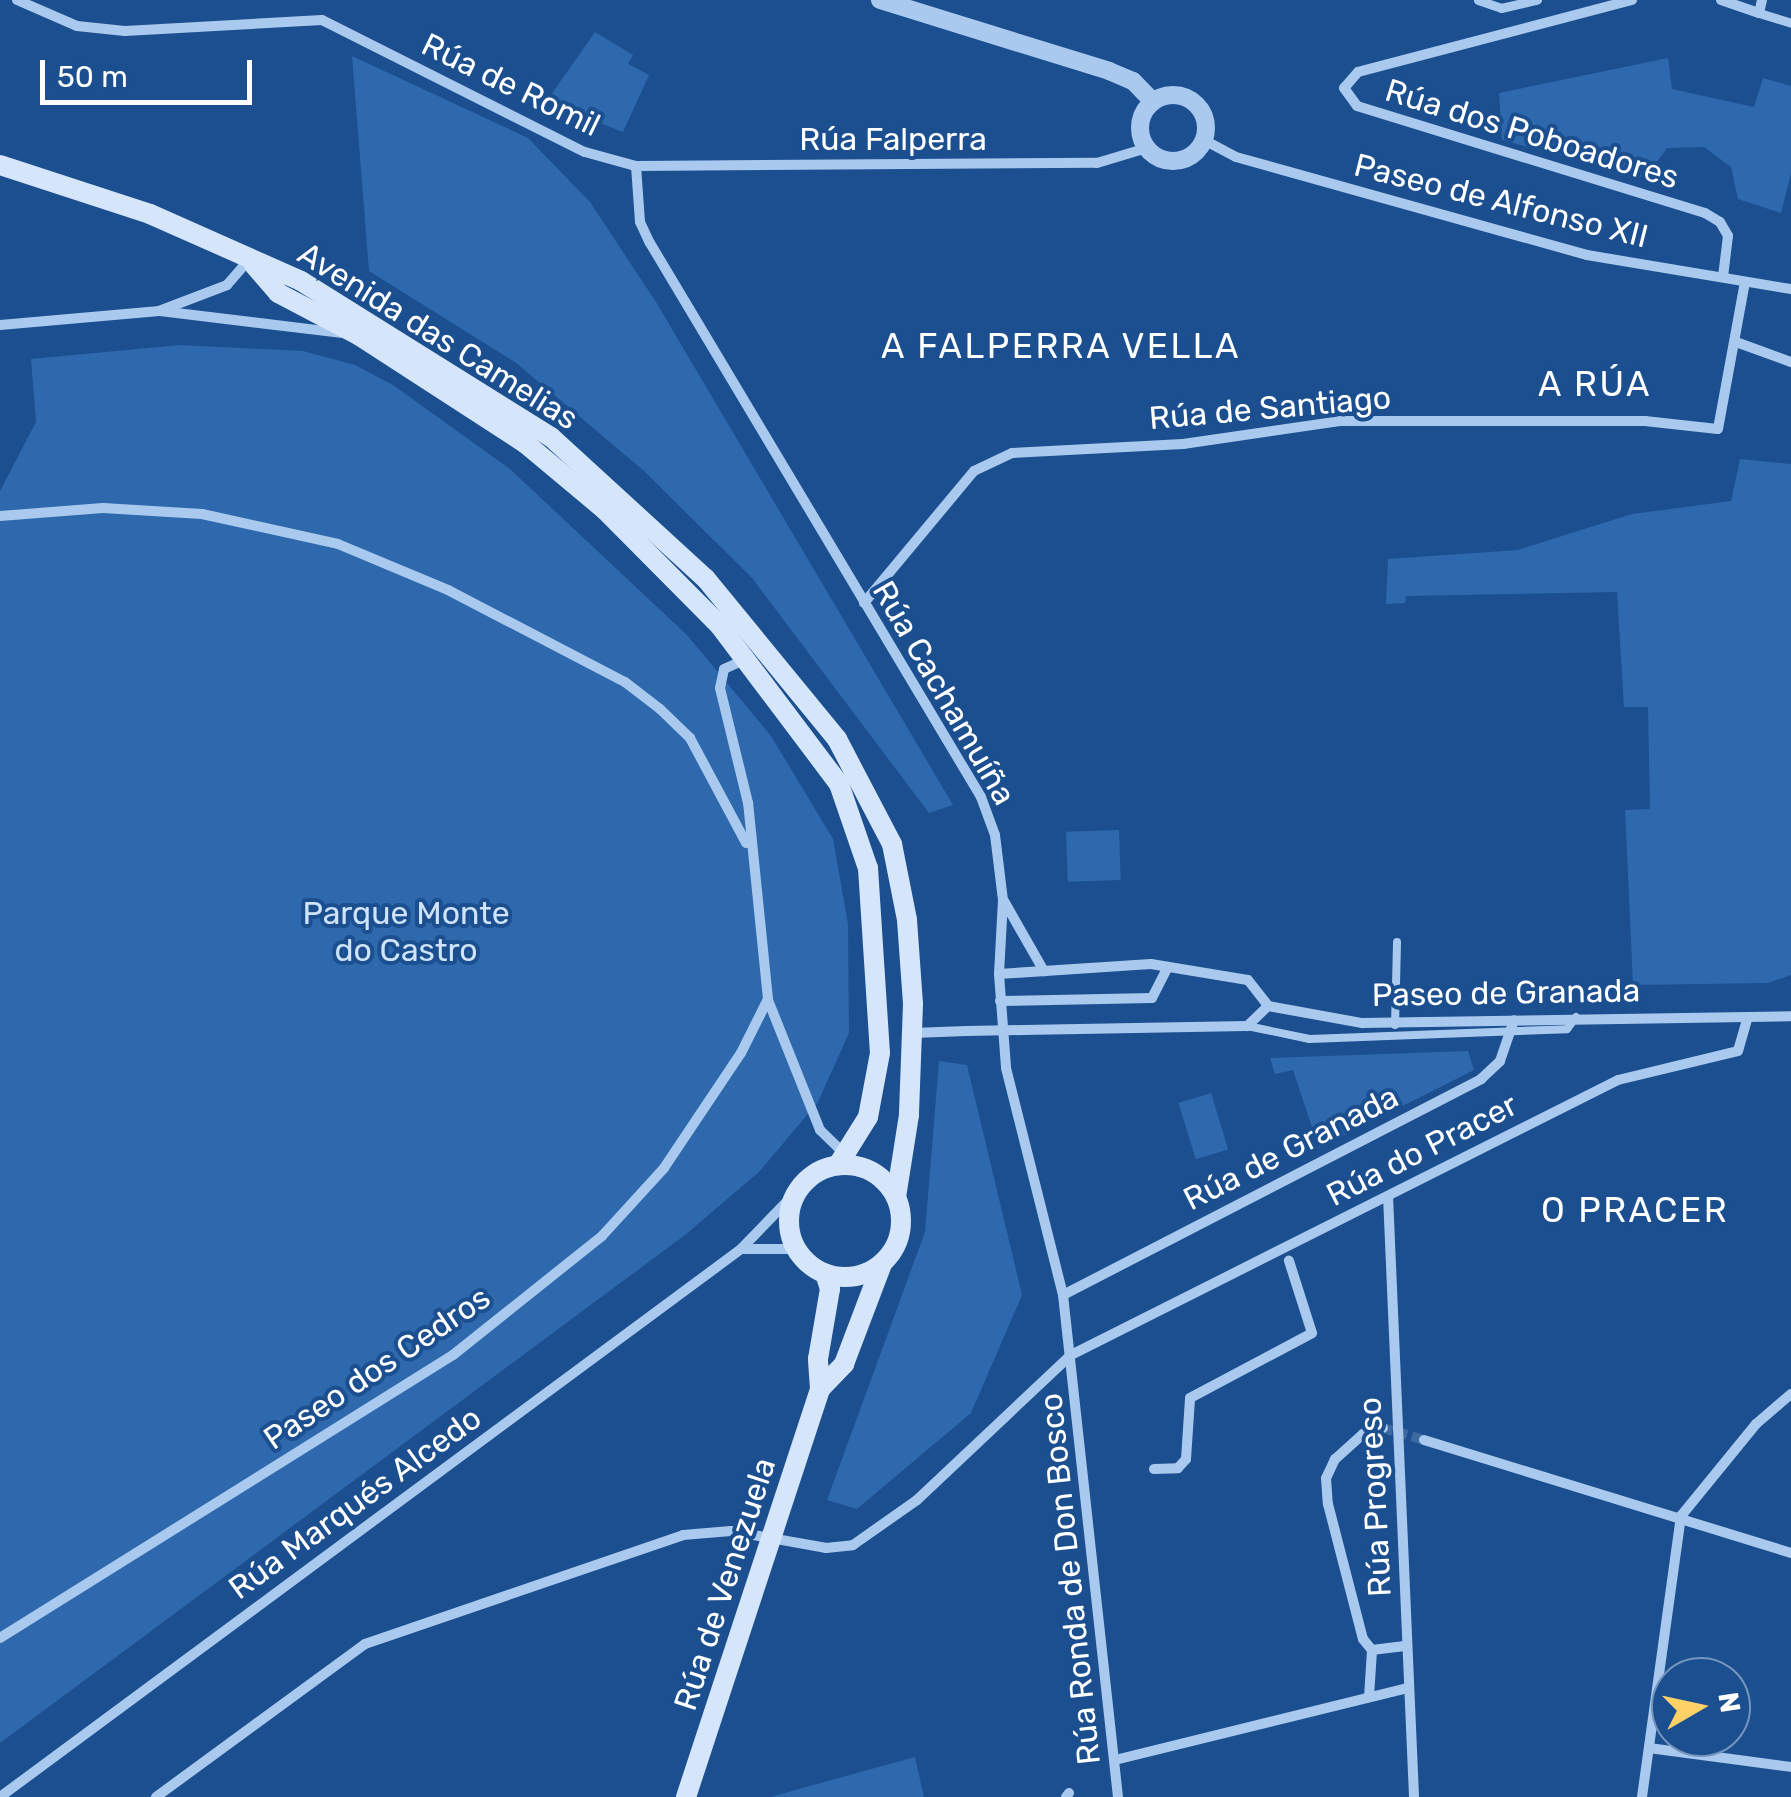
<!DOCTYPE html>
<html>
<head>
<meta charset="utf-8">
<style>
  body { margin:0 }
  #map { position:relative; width:1791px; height:1797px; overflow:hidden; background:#1b4f8f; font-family:Rubik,sans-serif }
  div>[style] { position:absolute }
  .green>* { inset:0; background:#2e69ad; transform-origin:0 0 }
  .minor-tunnel>* { height:10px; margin-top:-5px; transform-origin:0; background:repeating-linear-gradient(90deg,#3d69a0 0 10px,transparent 0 15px) }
  .service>* { height:8px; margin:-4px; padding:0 4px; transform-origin:4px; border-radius:4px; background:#a9c9ee }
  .pedestrian>* { height:9px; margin:-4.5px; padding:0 4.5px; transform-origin:4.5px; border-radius:4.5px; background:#a9c9ee }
  .minor>* { height:10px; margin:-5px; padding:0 5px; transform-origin:5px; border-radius:5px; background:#a9c9ee }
  .tertiary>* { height:18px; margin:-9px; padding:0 9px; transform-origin:9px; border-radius:9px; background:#a9c9ee }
  .tertiary>.ring { margin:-9px; padding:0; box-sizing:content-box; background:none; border:18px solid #a9c9ee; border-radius:50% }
  .secondary>* { height:20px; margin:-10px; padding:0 10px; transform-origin:10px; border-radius:10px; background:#d6e6fa }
  .secondary>.ring { margin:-10px; padding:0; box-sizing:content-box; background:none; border:20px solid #d6e6fa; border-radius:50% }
  .minor-bridge>* { height:10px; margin:-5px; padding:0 5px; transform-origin:5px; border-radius:5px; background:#a9c9ee }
  span { translate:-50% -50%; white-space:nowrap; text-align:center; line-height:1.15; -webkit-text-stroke:8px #1b4f8f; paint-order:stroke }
  .street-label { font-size:32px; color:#fff }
  .park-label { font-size:32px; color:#cfe3fa }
  .neighbourhood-label { font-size:35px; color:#fff; letter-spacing:2.5px }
  .north { position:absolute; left:1651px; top:1657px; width:100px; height:100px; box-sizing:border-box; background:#1b4f8f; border:2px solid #7695bc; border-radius:50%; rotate:81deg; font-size:28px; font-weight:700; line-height:40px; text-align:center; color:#fff }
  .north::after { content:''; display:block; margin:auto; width:35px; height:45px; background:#ffd166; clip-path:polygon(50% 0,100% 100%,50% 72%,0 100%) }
  .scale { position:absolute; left:40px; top:60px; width:212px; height:45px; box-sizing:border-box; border:5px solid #fff; border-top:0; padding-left:12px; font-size:30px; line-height:35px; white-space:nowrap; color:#fff; -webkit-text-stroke:8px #1b4f8f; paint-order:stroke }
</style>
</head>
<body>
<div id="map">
  <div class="green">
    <div style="clip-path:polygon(595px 32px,633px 55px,628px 64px,649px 75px,623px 132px,546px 102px)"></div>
    <div style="clip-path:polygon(352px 56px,528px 138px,590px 202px,656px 302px,953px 805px,929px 813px,752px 578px,644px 471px,515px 362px,369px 271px)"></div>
    <div style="clip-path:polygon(1668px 58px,1672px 89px,1754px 107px,1763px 78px,1791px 86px,1791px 174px,1781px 213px,1738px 199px,1731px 167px,1704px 147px,1667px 148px,1645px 178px,1502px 140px,1499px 93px)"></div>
    <div style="clip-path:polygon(180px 345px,303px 351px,355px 365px,393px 385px,510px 469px,687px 635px,771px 736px,833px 839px,848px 924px,849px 1033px,818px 1102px,759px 1172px,685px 1235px,0 1743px,0 491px,36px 422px,31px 359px)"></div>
    <div style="clip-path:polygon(1740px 459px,1791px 464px,1791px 975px,1768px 983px,1633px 985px,1625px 810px,1650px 809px,1648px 707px,1624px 707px,1617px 592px,1406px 596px,1405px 603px,1386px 604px,1388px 559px,1518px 550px,1632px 514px,1731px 501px)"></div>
    <div style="left:1119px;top:830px;width:50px;height:53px;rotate:88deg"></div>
    <div style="clip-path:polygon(1468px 1051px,1474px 1070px,1319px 1148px,1293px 1070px,1275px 1074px,1270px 1058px)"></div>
    <div style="clip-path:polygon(939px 1061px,967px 1065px,1022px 1295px,971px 1413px,857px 1509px,827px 1500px,925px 1232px)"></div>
    <div style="left:1211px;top:1093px;width:59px;height:34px;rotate:73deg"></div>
    <div style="clip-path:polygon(915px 1757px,924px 1797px,771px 1797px,795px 1790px)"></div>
  </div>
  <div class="minor-tunnel">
    <div style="left:1383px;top:1428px;width:43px;rotate:16.3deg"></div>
  </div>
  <div class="service">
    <div style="left:1395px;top:1025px;width:83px;rotate:-88.6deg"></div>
    <div style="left:1247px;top:1026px;width:64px;rotate:11.7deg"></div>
    <div style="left:1310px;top:1039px;width:257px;rotate:-2.2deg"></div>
    <div style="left:1567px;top:1029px;width:15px;rotate:-53deg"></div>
  </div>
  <div class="pedestrian">
    <div style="left:1478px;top:0;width:24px;rotate:19deg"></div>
    <div style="left:1501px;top:8px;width:37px;rotate:-13deg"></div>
    <div style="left:1759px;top:13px;width:34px;rotate:17deg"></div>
  </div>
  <div class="minor">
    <div style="left:17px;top:0;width:65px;rotate:23.4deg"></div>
    <div style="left:77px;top:26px;width:48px;rotate:5.9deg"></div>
    <div style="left:125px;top:31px;width:197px;rotate:-3.2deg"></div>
    <div style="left:322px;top:20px;width:294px;rotate:26.7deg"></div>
    <div style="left:585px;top:152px;width:53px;rotate:15.4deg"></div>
    <div style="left:636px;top:166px;width:461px;rotate:-0.4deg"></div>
    <div style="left:1097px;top:163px;width:52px;rotate:-16.7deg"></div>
    <div style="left:1632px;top:0;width:283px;rotate:165.3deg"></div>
    <div style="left:1358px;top:72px;width:21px;rotate:131deg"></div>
    <div style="left:1344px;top:88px;width:22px;rotate:54deg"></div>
    <div style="left:1357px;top:106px;width:364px;rotate:17.1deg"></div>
    <div style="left:1705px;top:213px;width:17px;rotate:31deg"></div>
    <div style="left:1720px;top:222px;width:16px;rotate:60deg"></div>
    <div style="left:1728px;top:236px;width:41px;rotate:97deg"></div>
    <div style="left:1721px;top:0;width:40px;rotate:18.9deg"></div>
    <div style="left:1759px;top:13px;width:13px;rotate:-77deg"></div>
    <div style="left:1204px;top:140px;width:36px;rotate:28deg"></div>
    <div style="left:1236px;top:157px;width:364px;rotate:15.6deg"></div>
    <div style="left:1587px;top:255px;width:207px;rotate:9.5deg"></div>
    <div style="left:636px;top:166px;width:56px;rotate:85.9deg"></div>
    <div style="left:640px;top:222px;width:23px;rotate:65deg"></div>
    <div style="left:650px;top:243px;width:645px;rotate:59.14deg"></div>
    <div style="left:981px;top:797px;width:40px;rotate:69.8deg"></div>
    <div style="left:995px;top:835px;width:65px;rotate:83deg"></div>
    <div style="left:1003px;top:900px;width:74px;rotate:93.1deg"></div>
    <div style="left:999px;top:974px;width:94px;rotate:85.7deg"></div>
    <div style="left:1006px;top:1068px;width:234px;rotate:75.9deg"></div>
    <div style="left:1063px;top:1295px;width:505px;rotate:83.75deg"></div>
    <div style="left:160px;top:311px;width:182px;rotate:6.9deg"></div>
    <div style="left:0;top:325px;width:160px;rotate:-5deg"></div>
    <div style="left:159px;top:311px;width:73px;rotate:-20.9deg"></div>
    <div style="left:227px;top:285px;width:33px;rotate:-49deg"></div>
    <div style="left:1736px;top:342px;width:59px;rotate:20deg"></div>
    <div style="left:0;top:516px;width:103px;rotate:-4.4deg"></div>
    <div style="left:103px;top:508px;width:99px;rotate:3.5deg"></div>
    <div style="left:202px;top:514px;width:139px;rotate:12.4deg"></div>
    <div style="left:338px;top:544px;width:119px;rotate:22.7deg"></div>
    <div style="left:448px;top:590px;width:199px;rotate:27.5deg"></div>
    <div style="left:625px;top:682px;width:44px;rotate:37.6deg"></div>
    <div style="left:660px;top:709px;width:42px;rotate:44deg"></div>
    <div style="left:690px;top:738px;width:119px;rotate:61.9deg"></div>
    <div style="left:864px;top:603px;width:172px;rotate:-50.2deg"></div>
    <div style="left:974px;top:471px;width:42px;rotate:-25.3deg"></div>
    <div style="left:1012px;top:453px;width:171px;rotate:-3deg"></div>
    <div style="left:1183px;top:444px;width:160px;rotate:-8.3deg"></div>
    <div style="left:1341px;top:421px;width:304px"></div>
    <div style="left:1645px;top:421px;width:73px;rotate:6.3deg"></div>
    <div style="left:1718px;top:429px;width:149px;rotate:-79.6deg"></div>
    <div style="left:1004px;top:901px;width:81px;rotate:60.3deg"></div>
    <div style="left:999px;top:974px;width:152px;rotate:-3.8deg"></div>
    <div style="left:1151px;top:964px;width:98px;rotate:9.4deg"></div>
    <div style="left:1248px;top:980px;width:33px;rotate:52deg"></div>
    <div style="left:1268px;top:1006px;width:29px;rotate:136deg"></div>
    <div style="left:1247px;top:1026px;width:224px;rotate:179deg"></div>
    <div style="left:768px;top:1000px;width:140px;rotate:68.2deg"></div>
    <div style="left:820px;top:1130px;width:50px;rotate:44.2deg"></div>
    <div style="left:1000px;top:1001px;width:152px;rotate:-1.1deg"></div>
    <div style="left:1152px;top:998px;width:35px;rotate:-63deg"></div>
    <div style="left:1268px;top:1006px;width:96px;rotate:10.3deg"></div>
    <div style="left:1362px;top:1023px;width:429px;rotate:-0.9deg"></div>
    <div style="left:913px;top:1033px;width:53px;rotate:-2.2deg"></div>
    <div style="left:1388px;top:1196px;width:602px;rotate:87.52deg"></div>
    <div style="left:742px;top:1249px;width:54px"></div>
    <div style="left:1063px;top:1295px;width:471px;rotate:-27.3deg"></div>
    <div style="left:1481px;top:1079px;width:26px;rotate:-43deg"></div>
    <div style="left:1500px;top:1061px;width:43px;rotate:-71.1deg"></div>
    <div style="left:1383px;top:1428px;width:21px;rotate:163deg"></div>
    <div style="left:1363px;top:1434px;width:38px;rotate:138deg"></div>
    <div style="left:1335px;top:1459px;width:21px;rotate:115deg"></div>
    <div style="left:1326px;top:1478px;width:26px;rotate:86deg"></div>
    <div style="left:1328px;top:1504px;width:139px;rotate:75.5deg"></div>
    <div style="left:1363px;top:1639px;width:14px;rotate:51deg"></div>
    <div style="left:1372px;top:1650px;width:35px;rotate:-7deg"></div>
    <div style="left:1424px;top:1440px;width:384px;rotate:17.1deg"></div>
    <div style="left:1154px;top:1469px;width:24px;rotate:-2deg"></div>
    <div style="left:1178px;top:1468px;width:12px;rotate:-48deg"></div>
    <div style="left:1186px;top:1459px;width:61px;rotate:-86.2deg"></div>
    <div style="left:1190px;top:1398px;width:138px;rotate:-28deg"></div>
    <div style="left:1312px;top:1333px;width:76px;rotate:-107.7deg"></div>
    <div style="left:0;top:1638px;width:534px;rotate:-31.99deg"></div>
    <div style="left:453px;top:1355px;width:191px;rotate:-38.6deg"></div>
    <div style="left:602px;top:1236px;width:92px;rotate:-47.6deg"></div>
    <div style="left:664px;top:1168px;width:138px;rotate:-56.2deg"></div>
    <div style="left:741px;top:1053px;width:60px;rotate:-63.4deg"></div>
    <div style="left:768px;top:999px;width:197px;rotate:-95.8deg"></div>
    <div style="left:748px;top:803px;width:118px;rotate:-103.7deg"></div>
    <div style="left:720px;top:688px;width:19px;rotate:-78deg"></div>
    <div style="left:724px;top:669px;width:22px;rotate:-24deg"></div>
    <div style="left:1369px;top:1697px;width:47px;rotate:-86.3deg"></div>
    <div style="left:1649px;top:1748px;width:143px;rotate:7.6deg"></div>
    <div style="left:1115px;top:1760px;width:302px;rotate:-13.8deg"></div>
    <div style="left:0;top:1797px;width:922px;rotate:-36.48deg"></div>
    <div style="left:741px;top:1249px;width:79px;rotate:-46deg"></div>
    <div style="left:156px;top:1797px;width:259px;rotate:-36.2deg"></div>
    <div style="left:365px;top:1644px;width:336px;rotate:-18.9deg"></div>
    <div style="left:683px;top:1535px;width:48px;rotate:-4.8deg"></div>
    <div style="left:731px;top:1531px;width:97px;rotate:10.1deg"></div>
    <div style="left:826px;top:1548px;width:27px;rotate:-6deg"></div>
    <div style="left:853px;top:1545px;width:78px;rotate:-35.1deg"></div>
    <div style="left:917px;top:1500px;width:212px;rotate:-43.3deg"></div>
    <div style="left:1071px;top:1355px;width:612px;rotate:-26.69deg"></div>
    <div style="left:1618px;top:1080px;width:123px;rotate:-13.6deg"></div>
    <div style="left:1738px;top:1051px;width:33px;rotate:-74deg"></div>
    <div style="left:1066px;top:1797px;width:5px;rotate:-53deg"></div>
    <div style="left:1642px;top:1797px;width:284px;rotate:-82.1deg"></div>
    <div style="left:1681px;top:1516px;width:119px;rotate:-50.8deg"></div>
    <div style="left:1756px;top:1424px;width:46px;rotate:-40.6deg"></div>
  </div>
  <div class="tertiary">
    <div style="left:880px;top:0;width:240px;rotate:17.2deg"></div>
    <div style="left:1109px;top:71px;width:26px;rotate:23deg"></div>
    <div style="left:1133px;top:81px;width:29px;rotate:46deg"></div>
    <div class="ring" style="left:1140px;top:95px;width:48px;height:48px"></div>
  </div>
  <div class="secondary">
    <div style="left:0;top:165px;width:158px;rotate:18.1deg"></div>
    <div style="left:150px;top:214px;width:165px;rotate:23.9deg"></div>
    <div style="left:301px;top:281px;width:295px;rotate:32deg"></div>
    <div style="left:551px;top:437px;width:210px;rotate:42.5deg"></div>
    <div style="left:706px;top:579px;width:207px;rotate:50.7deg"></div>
    <div style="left:837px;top:739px;width:119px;rotate:62.4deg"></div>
    <div style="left:892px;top:844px;width:77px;rotate:78.8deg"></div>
    <div style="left:907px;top:920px;width:84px;rotate:85.9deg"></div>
    <div style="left:913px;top:1004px;width:111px;rotate:92.1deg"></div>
    <div style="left:909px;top:1115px;width:83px;rotate:99deg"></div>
    <div style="left:254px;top:265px;width:37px;rotate:49deg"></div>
    <div style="left:278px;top:293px;width:93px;rotate:27.7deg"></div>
    <div style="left:360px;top:336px;width:197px;rotate:33deg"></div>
    <div style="left:525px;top:443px;width:104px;rotate:39.9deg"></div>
    <div style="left:605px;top:510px;width:163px;rotate:45.2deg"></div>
    <div style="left:720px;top:626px;width:198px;rotate:53deg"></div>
    <div style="left:839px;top:784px;width:89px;rotate:71deg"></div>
    <div style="left:868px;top:868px;width:185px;rotate:86.3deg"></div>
    <div style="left:880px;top:1053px;width:65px;rotate:100.6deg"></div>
    <div style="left:868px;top:1117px;width:57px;rotate:122deg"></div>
    <div class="ring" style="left:789px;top:1165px;width:92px;height:92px"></div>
    <div style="left:820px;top:1389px;width:35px;rotate:-46deg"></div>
    <div style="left:844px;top:1364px;width:107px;rotate:-69.2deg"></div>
    <div style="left:686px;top:1797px;width:429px;rotate:-71.8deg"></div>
    <div style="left:820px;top:1389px;width:30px;rotate:-94deg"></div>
    <div style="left:818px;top:1359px;width:71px;rotate:-80.3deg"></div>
    <div style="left:830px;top:1289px;width:16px;rotate:-108deg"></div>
  </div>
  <div class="minor-bridge">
    <div style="left:966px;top:1031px;width:57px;rotate:-1deg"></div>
  </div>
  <div class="street-label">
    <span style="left:511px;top:85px;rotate:26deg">Rúa de Romil</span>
    <span style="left:1532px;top:134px;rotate:17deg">Rúa dos Poboadores</span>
    <span style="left:893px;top:139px">Rúa Falperra</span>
    <span style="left:1501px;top:201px;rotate:14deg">Paseo de Alfonso XII</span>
    <span style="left:438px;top:336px;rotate:32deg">Avenida das Camelias</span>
    <span style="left:1270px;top:408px;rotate:-5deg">Rúa de Santiago</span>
    <span style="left:944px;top:693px;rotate:60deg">Rúa Cachamuíña</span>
    <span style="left:1506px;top:993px;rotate:-1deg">Paseo de Granada</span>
    <span style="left:1291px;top:1148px;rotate:-27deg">Rúa de Granada</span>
    <span style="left:1422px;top:1150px;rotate:-27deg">Rúa do Pracer</span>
    <span style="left:377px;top:1368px;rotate:-34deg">Paseo dos Cedros</span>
    <span style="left:1375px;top:1497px;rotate:-93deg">Rúa Progreso</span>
    <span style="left:355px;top:1503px;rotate:-36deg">Rúa Marqués Alcedo</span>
    <span style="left:1070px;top:1579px;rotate:-96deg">Rúa Ronda de Don Bosco</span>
    <span style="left:725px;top:1584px;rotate:-72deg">Rúa de Venezuela</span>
  </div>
  <div class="park-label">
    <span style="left:406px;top:932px">Parque Monte<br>do Castro</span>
  </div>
  <div class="neighbourhood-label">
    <span style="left:1061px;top:346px">A FALPERRA VELLA</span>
    <span style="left:1595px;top:384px">A RÚA</span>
    <span style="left:1635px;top:1210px">O PRACER</span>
  </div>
  <div class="north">N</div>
  <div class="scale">50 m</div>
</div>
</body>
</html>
